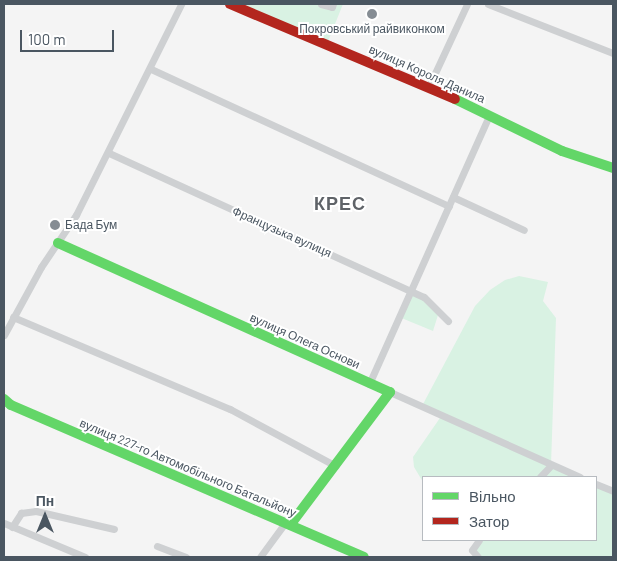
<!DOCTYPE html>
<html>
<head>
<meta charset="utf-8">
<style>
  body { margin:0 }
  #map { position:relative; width:617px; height:561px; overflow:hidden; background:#f4f4f4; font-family:Barlow,sans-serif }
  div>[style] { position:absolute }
  .green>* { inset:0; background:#d9f2e3 }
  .street>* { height:7px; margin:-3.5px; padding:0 3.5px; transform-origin:3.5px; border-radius:3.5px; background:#ced0d2 }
  .fast>* { height:10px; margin:-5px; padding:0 5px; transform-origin:5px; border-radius:5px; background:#63d668 }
  .jam>* { height:10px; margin:-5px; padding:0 5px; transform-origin:5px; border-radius:5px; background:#b3261e }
  .dots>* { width:14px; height:14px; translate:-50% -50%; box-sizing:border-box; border:2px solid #fff; border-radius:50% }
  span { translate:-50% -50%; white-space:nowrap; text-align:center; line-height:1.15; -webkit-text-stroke:4px #fff; paint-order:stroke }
  .poi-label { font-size:12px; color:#4a5661 }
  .left { translate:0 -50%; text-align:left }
  .street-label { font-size:12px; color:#4a5661 }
  .district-label { font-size:18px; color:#5f6368; font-weight:700; letter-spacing:1px }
  .frame { position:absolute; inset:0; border:5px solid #4a5661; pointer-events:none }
  .legend { position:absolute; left:422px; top:476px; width:175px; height:65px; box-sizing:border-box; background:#fff; border:1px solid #b7bbc0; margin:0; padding:6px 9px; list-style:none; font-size:15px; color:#4a5661 }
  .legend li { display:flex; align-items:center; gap:10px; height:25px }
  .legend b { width:25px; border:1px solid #b7bbc0 }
  .north { position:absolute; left:20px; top:491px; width:50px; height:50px; -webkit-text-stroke:4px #fff; paint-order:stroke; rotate:0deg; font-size:14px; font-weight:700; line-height:20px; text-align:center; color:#4a5661 }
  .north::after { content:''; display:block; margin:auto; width:18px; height:22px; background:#4a5661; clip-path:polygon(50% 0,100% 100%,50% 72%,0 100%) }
  .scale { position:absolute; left:20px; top:30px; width:94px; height:22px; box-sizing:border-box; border:2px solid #4a5661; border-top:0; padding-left:6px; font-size:15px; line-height:18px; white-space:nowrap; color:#4a5661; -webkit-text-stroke:4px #fff; paint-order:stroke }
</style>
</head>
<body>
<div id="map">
  <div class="green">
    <div style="clip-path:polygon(230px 4px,343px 4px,327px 44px)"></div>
    <div style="clip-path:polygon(519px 276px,548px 282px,543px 301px,556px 318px,551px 465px,580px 477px,423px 477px,423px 482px,414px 467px,413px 457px,442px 415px,422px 406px,475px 306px,490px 290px,505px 280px)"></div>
    <div style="clip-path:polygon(411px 291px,424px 297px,438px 315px,433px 331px,399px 317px)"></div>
    <div style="clip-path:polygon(596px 484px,613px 491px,613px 557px,478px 557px,474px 546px,479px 540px,596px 540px)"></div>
  </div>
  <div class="street">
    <div style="left:321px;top:4px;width:11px;rotate:15deg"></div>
    <div style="left:332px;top:7px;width:3px;rotate:-72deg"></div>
    <div style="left:488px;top:4px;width:134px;rotate:21.4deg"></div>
    <div style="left:151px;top:69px;width:328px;rotate:24.7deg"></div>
    <div style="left:429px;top:86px;width:90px;rotate:-65.1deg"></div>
    <div style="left:109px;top:153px;width:346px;rotate:24.6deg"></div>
    <div style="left:424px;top:297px;width:34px;rotate:45deg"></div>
    <div style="left:453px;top:197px;width:78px;rotate:24.9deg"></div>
    <div style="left:13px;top:317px;width:236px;rotate:23deg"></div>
    <div style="left:230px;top:409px;width:120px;rotate:28.3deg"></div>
    <div style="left:4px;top:335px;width:77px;rotate:-61.4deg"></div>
    <div style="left:41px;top:267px;width:63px;rotate:-56.1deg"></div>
    <div style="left:76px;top:215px;width:236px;rotate:-63.5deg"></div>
    <div style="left:369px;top:384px;width:294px;rotate:-65.9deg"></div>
    <div style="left:390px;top:392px;width:208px;rotate:24.1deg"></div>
    <div style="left:540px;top:477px;width:16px;rotate:-47deg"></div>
    <div style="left:596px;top:484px;width:18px;rotate:22deg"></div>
    <div style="left:4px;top:523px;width:88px;rotate:22.8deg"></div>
    <div style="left:12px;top:527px;width:17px;rotate:-57deg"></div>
    <div style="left:21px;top:513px;width:15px;rotate:-8deg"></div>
    <div style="left:36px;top:511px;width:80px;rotate:13deg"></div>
    <div style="left:157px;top:546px;width:31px;rotate:21deg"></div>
    <div style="left:260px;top:557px;width:42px;rotate:-53.7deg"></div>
    <div style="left:478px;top:557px;width:9px;rotate:-131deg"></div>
    <div style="left:472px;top:550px;width:12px;rotate:-55deg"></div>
  </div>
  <div class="fast">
    <div style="left:455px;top:99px;width:119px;rotate:25.9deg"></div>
    <div style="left:562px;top:151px;width:54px;rotate:18.4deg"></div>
    <div style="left:58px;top:243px;width:364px;rotate:24.2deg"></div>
    <div style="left:390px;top:392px;width:166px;rotate:126.9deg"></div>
    <div style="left:4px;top:399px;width:9px;rotate:41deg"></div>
    <div style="left:11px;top:405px;width:384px;rotate:23.3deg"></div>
  </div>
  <div class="jam">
    <div style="left:230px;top:4px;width:244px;rotate:22.9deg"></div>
  </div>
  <div class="dots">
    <div style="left:372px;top:14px;background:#868d94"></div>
    <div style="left:55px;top:225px;background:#868d94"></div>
  </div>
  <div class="poi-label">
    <span style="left:372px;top:29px">Покровський райвиконком</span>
    <span class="left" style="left:65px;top:225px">Бада Бум</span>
  </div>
  <div class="street-label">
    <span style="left:427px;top:74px;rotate:24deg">вулиця Короля Данила</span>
    <span style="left:282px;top:232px;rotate:24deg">Французька вулиця</span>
    <span style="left:305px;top:341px;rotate:24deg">вулиця Олега Основи</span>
    <span style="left:188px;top:468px;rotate:23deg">вулиця 227-го Автомобільного Батальйону</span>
  </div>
  <div class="district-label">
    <span style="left:340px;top:203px">КРЕС</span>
  </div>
  <div class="frame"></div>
  <ul class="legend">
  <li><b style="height:6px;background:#63d668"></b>Вільно</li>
  <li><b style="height:6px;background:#b3261e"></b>Затор</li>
  </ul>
  <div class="north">Пн</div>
  <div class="scale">100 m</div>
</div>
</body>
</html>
